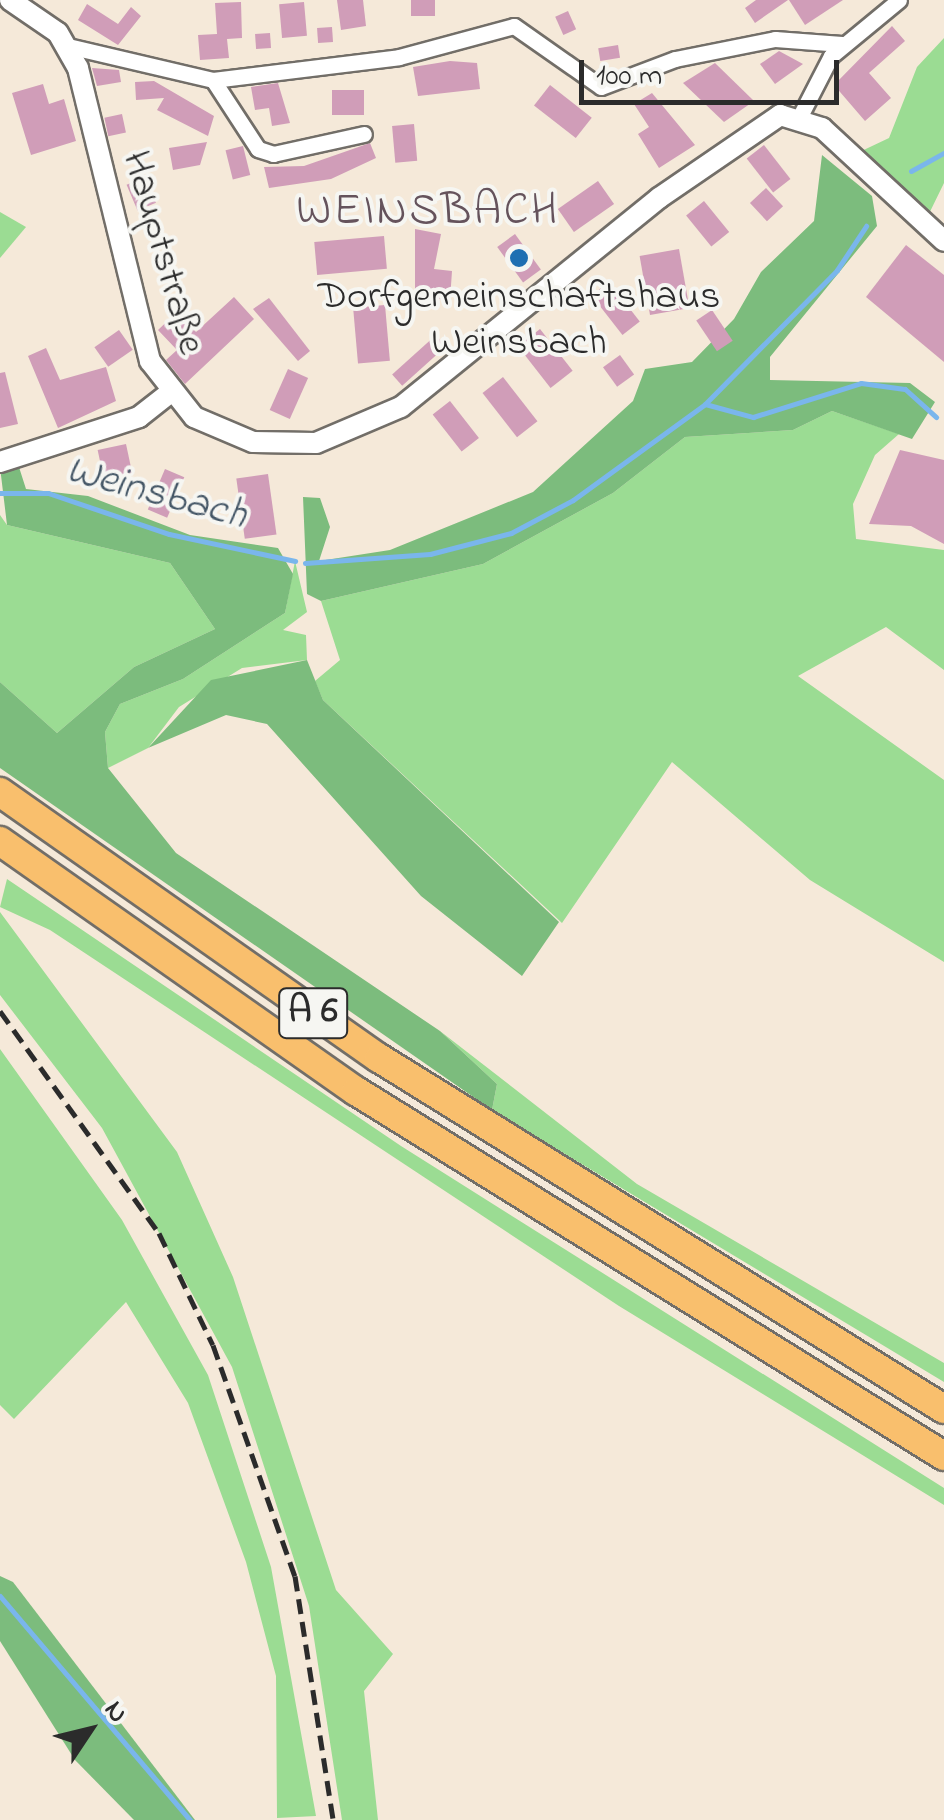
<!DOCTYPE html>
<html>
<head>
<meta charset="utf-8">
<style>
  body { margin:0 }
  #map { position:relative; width:944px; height:1820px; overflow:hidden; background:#f5e9d9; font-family:"Indie Flower",sans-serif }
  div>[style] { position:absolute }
  .green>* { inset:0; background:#9bdc93 }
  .forest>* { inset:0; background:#7cbc7d }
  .stream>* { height:5px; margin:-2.5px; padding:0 2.5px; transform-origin:2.5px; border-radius:2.5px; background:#7ab6ec }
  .building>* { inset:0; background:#d09db8; transform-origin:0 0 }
  .roads { filter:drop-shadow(2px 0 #726e68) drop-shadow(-2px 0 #726e68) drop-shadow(0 2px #726e68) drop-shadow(0 -2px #726e68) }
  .minor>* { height:15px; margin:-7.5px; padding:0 7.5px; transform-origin:7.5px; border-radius:7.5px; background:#fff }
  .tertiary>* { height:20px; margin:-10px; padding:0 10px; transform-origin:10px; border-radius:10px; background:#fff }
  .motorway>* { height:28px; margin:-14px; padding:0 14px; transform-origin:14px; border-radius:14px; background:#f9bf6d }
  .rail>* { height:5px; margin-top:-2.5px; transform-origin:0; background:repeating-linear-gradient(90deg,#2b2b2b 0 15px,transparent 0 23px) }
  .dots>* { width:28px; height:28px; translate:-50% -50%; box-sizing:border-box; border:5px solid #f6f6f2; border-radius:50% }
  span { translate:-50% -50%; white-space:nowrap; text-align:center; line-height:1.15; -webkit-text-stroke:8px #f6f6f2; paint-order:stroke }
  .shield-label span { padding:2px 8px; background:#f6f6f2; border:2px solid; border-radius:8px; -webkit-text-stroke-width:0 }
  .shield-label { font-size:38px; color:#2b2b2b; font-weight:700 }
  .street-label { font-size:40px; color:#2b2b2b }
  .poi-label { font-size:40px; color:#2b2b2b }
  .water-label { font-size:42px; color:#435565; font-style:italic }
  .quarter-label { font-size:45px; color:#65535c; letter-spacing:2.5px }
  .north { position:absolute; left:40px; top:1680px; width:100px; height:100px; -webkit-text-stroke:8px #f6f6f2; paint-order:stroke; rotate:55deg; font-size:28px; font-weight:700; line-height:40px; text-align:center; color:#2b2b2b }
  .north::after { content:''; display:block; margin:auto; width:35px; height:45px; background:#2b2b2b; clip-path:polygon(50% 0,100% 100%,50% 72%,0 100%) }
  .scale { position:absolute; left:579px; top:60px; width:260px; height:45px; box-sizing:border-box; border:5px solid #2b2b2b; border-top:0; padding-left:12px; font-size:30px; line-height:35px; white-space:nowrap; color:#2b2b2b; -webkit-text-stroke:8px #f6f6f2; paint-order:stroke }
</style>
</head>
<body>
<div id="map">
  <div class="green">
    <div style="clip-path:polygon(944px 38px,944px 183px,923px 226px,851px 156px,889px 138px,917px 67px)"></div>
    <div style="clip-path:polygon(0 212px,26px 227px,0 258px)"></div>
    <div style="clip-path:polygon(832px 411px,899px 434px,875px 455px,853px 504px,856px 539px,944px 550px,944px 670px,886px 627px,798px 676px,944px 780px,944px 962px,810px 880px,672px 762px,562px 923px,323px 700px,315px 681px,340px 660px,321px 601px,483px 564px,613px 493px,685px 437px,793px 430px)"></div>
    <div style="clip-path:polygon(0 515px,7px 525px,170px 563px,215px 629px,134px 667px,57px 733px,0 682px)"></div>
    <div style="clip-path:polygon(295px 561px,307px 612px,283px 630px,306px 635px,307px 660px,242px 668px,179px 707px,148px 748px,108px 768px,105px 732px,120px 704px,183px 679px,285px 613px)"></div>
    <div style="clip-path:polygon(7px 879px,401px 1146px,944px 1488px,944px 1505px,619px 1306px,50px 930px,0 907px)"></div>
    <div style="clip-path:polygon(0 912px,177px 1152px,233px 1277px,336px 1590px,393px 1654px,364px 1691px,378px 1820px,342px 1820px,309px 1606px,232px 1367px,102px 1128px,0 995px)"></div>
    <div style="clip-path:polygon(440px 1031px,637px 1184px,944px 1363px,944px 1382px,492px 1110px,497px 1084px)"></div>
    <div style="clip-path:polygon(0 1049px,122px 1220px,208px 1375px,271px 1567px,316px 1816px,277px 1818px,276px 1676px,246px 1562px,188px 1403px,126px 1302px,14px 1419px,0 1405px)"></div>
  </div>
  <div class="forest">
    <div style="clip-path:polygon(822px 155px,872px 196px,877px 226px,770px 357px,770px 380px,910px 383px,935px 402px,912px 439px,832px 411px,793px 430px,685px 437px,613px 493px,483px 564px,321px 601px,307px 594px,303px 497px,320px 498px,330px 527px,319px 561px,390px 550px,533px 492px,633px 401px,645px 369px,692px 362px,734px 319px,761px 272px,814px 221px)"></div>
    <div style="clip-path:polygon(18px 464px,26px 489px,88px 496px,190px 535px,278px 548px,293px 574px,285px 613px,183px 679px,120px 704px,105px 732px,108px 768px,176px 853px,440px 1031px,497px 1084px,492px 1110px,0 768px,0 682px,57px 733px,134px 667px,215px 629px,170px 563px,7px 525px,0 467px)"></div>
    <div style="clip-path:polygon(307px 660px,323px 700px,559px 922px,522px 976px,421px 896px,267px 724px,226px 715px,148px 748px,211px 680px)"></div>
    <div style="clip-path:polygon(0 1576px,13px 1582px,195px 1820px,134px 1820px,75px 1760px,0 1641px)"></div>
  </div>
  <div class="stream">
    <div style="left:911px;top:171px;width:38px;rotate:-29deg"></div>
    <div style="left:705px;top:404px;width:50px;rotate:15.2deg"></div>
    <div style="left:753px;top:417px;width:113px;rotate:-17.5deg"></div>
    <div style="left:861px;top:383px;width:44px;rotate:7.8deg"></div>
    <div style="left:905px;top:389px;width:42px;rotate:42.1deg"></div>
    <div style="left:0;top:493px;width:48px"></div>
    <div style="left:48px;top:493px;width:128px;rotate:18.7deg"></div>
    <div style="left:169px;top:534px;width:129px;rotate:12.1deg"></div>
    <div style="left:305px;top:563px;width:125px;rotate:-4.1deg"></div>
    <div style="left:430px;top:554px;width:84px;rotate:-14.5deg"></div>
    <div style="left:511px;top:533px;width:70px;rotate:-28deg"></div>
    <div style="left:573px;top:500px;width:163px;rotate:-36deg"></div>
    <div style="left:705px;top:404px;width:188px;rotate:-45.4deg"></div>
    <div style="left:837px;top:270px;width:53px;rotate:-56.6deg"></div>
    <div style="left:0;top:1596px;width:294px;rotate:49.7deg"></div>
  </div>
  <div class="building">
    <div style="clip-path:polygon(337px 0,363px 0,366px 26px,341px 30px)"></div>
    <div style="left:411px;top:0;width:24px;height:16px"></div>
    <div style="clip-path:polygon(756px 0,788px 0,755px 23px,745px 8px)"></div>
    <div style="clip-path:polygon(789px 0,843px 0,805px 25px)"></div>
    <div style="clip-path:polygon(241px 2px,242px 38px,227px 39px,229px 58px,200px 60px,198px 35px,217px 34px,215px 3px)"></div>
    <div style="left:304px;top:2px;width:34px;height:25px;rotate:85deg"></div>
    <div style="clip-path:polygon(87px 4px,118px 24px,131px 7px,141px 16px,118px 45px,78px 20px)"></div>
    <div style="left:568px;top:11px;width:20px;height:14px;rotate:66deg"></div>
    <div style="clip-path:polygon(892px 26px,905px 41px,869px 73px,891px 98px,865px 121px,834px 85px)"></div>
    <div style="left:332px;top:27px;width:15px;height:15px;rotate:86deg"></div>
    <div style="left:270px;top:33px;width:15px;height:15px;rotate:86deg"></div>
    <div style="left:618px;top:45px;width:13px;height:20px;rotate:81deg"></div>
    <div style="clip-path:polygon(779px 51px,803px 64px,775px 84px,760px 64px)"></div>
    <div style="clip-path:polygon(450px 61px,477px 63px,480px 89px,418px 96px,413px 67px)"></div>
    <div style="clip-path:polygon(715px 63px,754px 101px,724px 122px,683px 83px)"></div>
    <div style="clip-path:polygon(92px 68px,119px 70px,121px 82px,97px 86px)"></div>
    <div style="clip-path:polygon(154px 81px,214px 116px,208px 136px,157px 110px,164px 98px,136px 100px,135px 82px)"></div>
    <div style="clip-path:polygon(278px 83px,290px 123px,272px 126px,269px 108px,255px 110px,251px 87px)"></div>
    <div style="clip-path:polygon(43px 84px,49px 104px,64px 99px,76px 141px,31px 155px,12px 93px)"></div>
    <div style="left:550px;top:85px;width:53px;height:26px;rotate:38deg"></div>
    <div style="left:332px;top:90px;width:32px;height:25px"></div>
    <div style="clip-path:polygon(652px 93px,695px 145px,659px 168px,638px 134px,649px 127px,634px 104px)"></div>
    <div style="left:122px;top:114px;width:19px;height:18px;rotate:78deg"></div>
    <div style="left:414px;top:124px;width:37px;height:22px;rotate:85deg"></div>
    <div style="clip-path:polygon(207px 142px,200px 165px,173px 170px,169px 148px)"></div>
    <div style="clip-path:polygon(370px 143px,376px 158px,331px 179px,269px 188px,264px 167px,304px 166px)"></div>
    <div style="left:764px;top:145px;width:43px;height:22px;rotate:52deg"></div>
    <div style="left:243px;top:146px;width:30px;height:18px;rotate:76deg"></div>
    <div style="left:145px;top:177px;width:28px;height:20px;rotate:67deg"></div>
    <div style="left:598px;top:181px;width:28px;height:49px;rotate:55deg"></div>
    <div style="left:766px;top:188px;width:25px;height:22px;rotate:47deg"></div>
    <div style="left:704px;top:201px;width:40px;height:23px;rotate:51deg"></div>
    <div style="clip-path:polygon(415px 229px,441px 234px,434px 269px,452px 271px,450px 300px,415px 297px)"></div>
    <div style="left:515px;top:234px;width:44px;height:22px;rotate:54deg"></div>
    <div style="left:384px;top:236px;width:33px;height:70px;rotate:85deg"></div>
    <div style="clip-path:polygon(906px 245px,944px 275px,944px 362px,866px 297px)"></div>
    <div style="left:679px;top:249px;width:60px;height:40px;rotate:80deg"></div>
    <div style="left:609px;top:282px;width:50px;height:22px;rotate:52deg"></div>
    <div style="clip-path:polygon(234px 297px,254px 319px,185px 384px,166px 360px,177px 350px,158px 330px,177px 312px,196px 332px)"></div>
    <div style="clip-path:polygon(269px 298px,310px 351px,298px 361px,253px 309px)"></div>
    <div style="left:385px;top:305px;width:56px;height:32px;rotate:85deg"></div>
    <div style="left:712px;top:310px;width:37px;height:19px;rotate:56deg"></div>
    <div style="left:540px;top:329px;width:53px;height:28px;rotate:52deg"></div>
    <div style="left:119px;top:330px;width:24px;height:30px;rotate:55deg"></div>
    <div style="left:436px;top:335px;width:15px;height:59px;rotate:48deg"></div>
    <div style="clip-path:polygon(46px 348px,60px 380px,106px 367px,116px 401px,58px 428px,28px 356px)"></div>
    <div style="left:620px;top:355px;width:24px;height:21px;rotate:54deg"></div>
    <div style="left:288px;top:369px;width:22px;height:45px;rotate:24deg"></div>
    <div style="clip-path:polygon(5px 372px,18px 424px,0 428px,0 373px)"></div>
    <div style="left:503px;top:377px;width:56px;height:26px;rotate:52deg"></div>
    <div style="left:450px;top:401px;width:47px;height:22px;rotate:52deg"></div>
    <div style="left:126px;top:444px;width:30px;height:29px;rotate:78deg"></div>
    <div style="clip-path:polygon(900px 450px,944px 460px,944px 544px,911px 526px,869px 524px)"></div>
    <div style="left:165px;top:469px;width:21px;height:44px;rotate:23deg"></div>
    <div style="left:268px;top:474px;width:61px;height:32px;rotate:82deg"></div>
  </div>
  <div class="roads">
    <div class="minor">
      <div style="left:68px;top:46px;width:149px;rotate:13.2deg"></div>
      <div style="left:213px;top:80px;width:187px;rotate:-7deg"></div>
      <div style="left:399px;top:57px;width:119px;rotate:-15.1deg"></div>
      <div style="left:514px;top:26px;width:106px;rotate:35deg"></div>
      <div style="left:601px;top:87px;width:79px;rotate:-20.7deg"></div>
      <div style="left:675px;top:59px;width:102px;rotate:-11.3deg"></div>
      <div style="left:775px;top:39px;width:67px;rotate:4.3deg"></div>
      <div style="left:213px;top:80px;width:82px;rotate:56.9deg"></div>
      <div style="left:258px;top:149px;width:16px;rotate:18deg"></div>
      <div style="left:273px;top:154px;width:93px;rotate:-12.4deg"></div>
      <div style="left:799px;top:118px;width:70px;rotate:-62.7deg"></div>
      <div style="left:831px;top:56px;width:88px;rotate:-39.5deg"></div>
    </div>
    <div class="tertiary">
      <div style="left:10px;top:0;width:58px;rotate:34.5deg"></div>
      <div style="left:58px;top:33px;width:40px;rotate:60.3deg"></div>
      <div style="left:78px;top:68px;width:302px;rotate:76.2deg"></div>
      <div style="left:150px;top:361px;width:71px;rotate:51.8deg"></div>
      <div style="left:194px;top:417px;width:64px;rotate:23deg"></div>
      <div style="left:253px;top:442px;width:63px;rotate:0.9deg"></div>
      <div style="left:316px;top:443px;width:92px;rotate:-23deg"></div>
      <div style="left:401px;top:407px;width:332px;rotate:-39deg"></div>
      <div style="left:659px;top:198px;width:147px;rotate:-34.4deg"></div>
      <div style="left:780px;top:115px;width:44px;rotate:17.2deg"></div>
      <div style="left:822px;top:128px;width:166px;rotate:42.8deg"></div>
      <div style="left:0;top:462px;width:146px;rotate:-17.9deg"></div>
      <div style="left:139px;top:417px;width:39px;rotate:-38deg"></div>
    </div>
    <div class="motorway">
      <div style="left:0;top:792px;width:463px;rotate:35.1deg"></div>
      <div style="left:379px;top:1058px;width:665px;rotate:31.85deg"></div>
      <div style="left:0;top:841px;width:435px;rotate:35.1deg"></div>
      <div style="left:356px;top:1091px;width:692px;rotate:31.83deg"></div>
    </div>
  </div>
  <div class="rail">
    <div style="left:0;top:1011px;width:273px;rotate:54.4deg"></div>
    <div style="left:159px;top:1233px;width:124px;rotate:64.3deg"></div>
    <div style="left:213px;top:1345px;width:245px;rotate:70.5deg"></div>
    <div style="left:295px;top:1576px;width:247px;rotate:81.1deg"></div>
  </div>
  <div class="dots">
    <div style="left:519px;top:258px;background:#1f6fb2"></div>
  </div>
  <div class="shield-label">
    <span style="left:313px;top:1013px">A 6</span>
  </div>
  <div class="street-label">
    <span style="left:162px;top:253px;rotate:74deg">Hauptstraße</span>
  </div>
  <div class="poi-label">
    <span style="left:519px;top:321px">Dorfgemeinschaftshaus<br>Weinsbach</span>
  </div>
  <div class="water-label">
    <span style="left:156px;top:494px;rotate:15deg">Weinsbach</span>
  </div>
  <div class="quarter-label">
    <span style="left:428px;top:213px">WEINSBACH</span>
  </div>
  <div class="north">N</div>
  <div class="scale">100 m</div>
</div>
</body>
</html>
